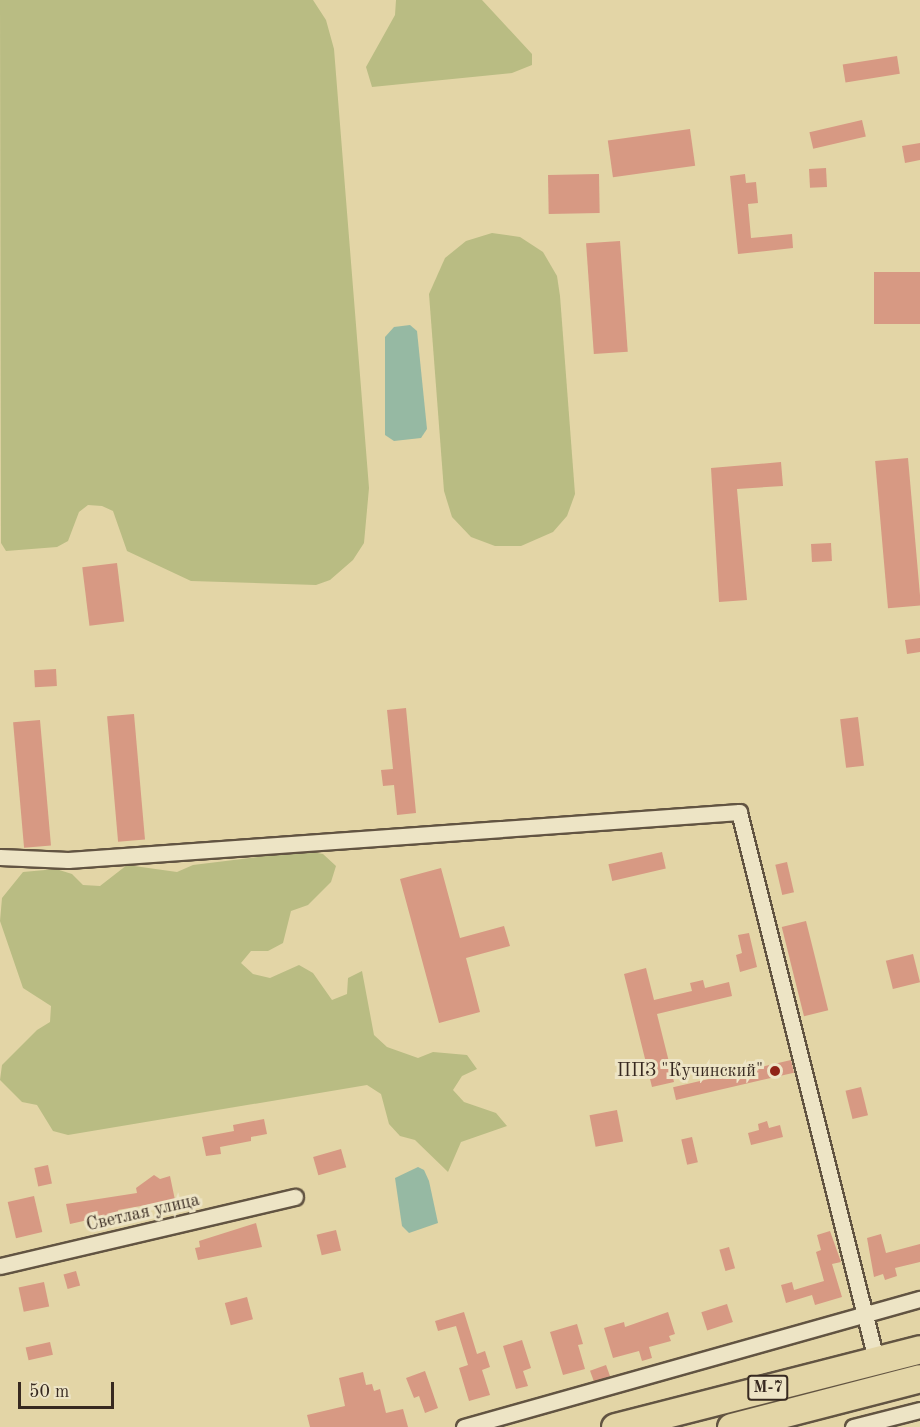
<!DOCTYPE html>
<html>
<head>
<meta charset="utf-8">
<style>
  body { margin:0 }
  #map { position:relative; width:920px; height:1427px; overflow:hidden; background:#e3d5a6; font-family:"Old Standard TT",serif }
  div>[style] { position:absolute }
  .green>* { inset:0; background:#b9bc83 }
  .water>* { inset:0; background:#96b9a3 }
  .building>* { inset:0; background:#d79983; transform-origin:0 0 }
  .roads { filter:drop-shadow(2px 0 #625442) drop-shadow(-2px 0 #625442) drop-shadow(0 2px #625442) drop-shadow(0 -2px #625442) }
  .street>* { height:15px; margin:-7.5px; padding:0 7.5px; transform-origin:7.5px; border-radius:7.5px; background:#ede4c5 }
  .highway>* { height:27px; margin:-13.5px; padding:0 13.5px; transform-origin:13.5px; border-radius:13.5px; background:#e3d5a6 }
  .dots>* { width:16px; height:16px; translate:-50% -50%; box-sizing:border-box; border:3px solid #ede4c5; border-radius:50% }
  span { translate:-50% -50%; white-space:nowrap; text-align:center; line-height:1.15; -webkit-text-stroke:6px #ede4c5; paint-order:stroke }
  .shield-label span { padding:2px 4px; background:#ede4c5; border:2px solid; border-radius:4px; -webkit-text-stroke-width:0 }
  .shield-label { font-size:16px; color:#372920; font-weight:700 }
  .poi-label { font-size:18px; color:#372920 }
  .right { translate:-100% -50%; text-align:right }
  .street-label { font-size:18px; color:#372920 }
  .scale { position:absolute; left:18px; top:1382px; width:96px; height:27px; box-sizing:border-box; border:3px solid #372920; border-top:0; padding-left:8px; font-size:18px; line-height:21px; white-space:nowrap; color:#372920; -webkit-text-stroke:4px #ede4c5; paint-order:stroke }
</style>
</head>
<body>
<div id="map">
  <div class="green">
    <div style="clip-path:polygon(0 0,313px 0,326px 20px,334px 49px,369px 488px,364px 543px,353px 560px,330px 580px,316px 585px,191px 581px,127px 551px,113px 511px,102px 506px,88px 505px,79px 512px,68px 541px,57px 547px,6px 551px,1px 543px)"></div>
    <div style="clip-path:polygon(396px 0,482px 0,532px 54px,532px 65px,512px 73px,372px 87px,366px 67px,395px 15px)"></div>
    <div style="clip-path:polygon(492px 233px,520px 237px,543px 252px,557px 276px,560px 296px,575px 494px,567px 516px,553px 532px,521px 546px,495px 546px,471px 537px,452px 517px,444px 491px,429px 294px,445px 258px,466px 241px)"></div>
    <div style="clip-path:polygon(307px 851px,323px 854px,336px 866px,331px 882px,308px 905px,291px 911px,283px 943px,268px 951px,251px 951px,241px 963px,253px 974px,270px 978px,299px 965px,313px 973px,332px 1000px,347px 994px,348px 978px,362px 971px,374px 1035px,387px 1047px,418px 1058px,433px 1052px,467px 1055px,477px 1069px,462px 1076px,453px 1090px,464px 1102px,496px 1113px,507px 1126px,461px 1142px,448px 1172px,415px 1140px,400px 1136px,389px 1124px,381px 1094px,367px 1085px,68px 1135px,53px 1131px,37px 1105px,22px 1102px,0 1080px,2px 1065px,37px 1030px,50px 1022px,51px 1006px,23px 988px,0 921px,2px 898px,23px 872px,56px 869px,72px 874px,83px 885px,100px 886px,127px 865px,177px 872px,193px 865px)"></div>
  </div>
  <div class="water">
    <div style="clip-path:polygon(410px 325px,417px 331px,427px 429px,421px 438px,394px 441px,385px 435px,385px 337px,394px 327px)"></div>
    <div style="clip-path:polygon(418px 1167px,424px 1170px,429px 1181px,438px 1223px,409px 1233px,402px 1226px,395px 1178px)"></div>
  </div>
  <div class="building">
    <div style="left:897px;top:56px;width:18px;height:55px;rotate:81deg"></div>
    <div style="left:862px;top:120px;width:17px;height:54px;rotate:77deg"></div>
    <div style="left:690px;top:129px;width:37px;height:83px;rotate:82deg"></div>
    <div style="clip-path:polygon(920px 143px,920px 160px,905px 163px,902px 146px)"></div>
    <div style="left:826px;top:168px;width:19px;height:17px;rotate:87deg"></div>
    <div style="left:599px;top:174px;width:39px;height:51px;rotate:89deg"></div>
    <div style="clip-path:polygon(745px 174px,746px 183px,756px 182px,758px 203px,748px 204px,751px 238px,792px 234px,793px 248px,738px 254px,730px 176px)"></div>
    <div style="left:620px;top:241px;width:111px;height:34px;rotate:86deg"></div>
    <div style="left:920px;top:272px;width:52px;height:46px;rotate:90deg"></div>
    <div style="left:908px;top:458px;width:148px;height:33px;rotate:85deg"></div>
    <div style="clip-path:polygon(781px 462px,783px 486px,737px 489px,747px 600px,719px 602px,711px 468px)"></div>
    <div style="left:831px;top:543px;width:18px;height:20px;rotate:87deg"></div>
    <div style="left:117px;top:563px;width:59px;height:35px;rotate:83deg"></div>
    <div style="clip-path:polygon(920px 638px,920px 652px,907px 654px,905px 640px)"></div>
    <div style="left:56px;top:669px;width:17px;height:22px;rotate:87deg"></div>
    <div style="clip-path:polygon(406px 708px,416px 813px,397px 815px,394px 785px,383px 786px,381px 770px,393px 769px,387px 710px)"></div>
    <div style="left:134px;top:714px;width:126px;height:27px;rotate:85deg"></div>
    <div style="left:858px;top:717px;width:49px;height:18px;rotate:83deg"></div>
    <div style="left:40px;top:720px;width:126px;height:27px;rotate:85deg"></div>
    <div style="left:662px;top:852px;width:17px;height:55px;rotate:77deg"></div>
    <div style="left:787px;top:862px;width:31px;height:12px;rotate:77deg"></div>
    <div style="clip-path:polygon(441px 868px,460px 938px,504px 926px,510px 946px,466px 958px,480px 1012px,439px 1023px,400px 879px)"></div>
    <div style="left:806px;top:921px;width:92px;height:25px;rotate:76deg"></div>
    <div style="clip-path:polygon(749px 933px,757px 967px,740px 972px,736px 955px,742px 953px,738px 935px)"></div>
    <div style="left:913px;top:954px;width:29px;height:28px;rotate:76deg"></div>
    <div style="clip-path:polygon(646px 968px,654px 1000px,692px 991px,690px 983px,703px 980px,705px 988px,729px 982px,732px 996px,657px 1014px,674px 1082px,652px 1087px,624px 974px)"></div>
    <div style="left:791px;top:1060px;width:13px;height:121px;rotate:77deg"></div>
    <div style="left:861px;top:1087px;width:29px;height:16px;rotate:76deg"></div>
    <div style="left:617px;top:1110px;width:32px;height:28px;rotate:79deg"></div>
    <div style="clip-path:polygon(264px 1119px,267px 1134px,251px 1137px,251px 1141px,220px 1147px,221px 1154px,206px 1156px,202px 1137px,234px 1131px,233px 1125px)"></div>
    <div style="clip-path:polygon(767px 1121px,769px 1128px,780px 1125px,783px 1137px,751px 1145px,748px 1133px,759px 1130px,758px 1124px)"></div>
    <div style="left:692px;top:1137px;width:26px;height:11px;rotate:77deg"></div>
    <div style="left:341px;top:1149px;width:19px;height:29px;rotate:74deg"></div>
    <div style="left:48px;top:1165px;width:19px;height:14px;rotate:78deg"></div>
    <div style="clip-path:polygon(154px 1175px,160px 1179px,170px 1176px,175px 1200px,118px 1210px,120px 1221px,108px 1224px,106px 1216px,70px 1224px,66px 1204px,137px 1193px,136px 1188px)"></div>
    <div style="left:34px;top:1196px;width:37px;height:27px;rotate:77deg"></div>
    <div style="clip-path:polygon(256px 1223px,262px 1247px,198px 1260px,195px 1248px,200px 1247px,199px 1241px)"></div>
    <div style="left:336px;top:1230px;width:21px;height:20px;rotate:76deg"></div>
    <div style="clip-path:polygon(830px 1231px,841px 1262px,832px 1264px,842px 1297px,815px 1305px,812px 1295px,786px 1303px,781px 1285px,792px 1282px,794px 1290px,824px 1281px,816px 1252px,821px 1250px,817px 1235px)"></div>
    <div style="clip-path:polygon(881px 1234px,886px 1253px,920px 1244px,920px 1262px,895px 1268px,897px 1276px,885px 1280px,883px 1274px,874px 1277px,867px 1238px)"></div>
    <div style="left:729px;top:1247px;width:22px;height:10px;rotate:74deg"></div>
    <div style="left:76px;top:1271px;width:15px;height:13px;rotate:74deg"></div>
    <div style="left:44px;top:1282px;width:25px;height:26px;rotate:78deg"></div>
    <div style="left:247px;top:1297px;width:23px;height:23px;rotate:75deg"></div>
    <div style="left:727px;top:1304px;width:19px;height:27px;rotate:72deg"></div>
    <div style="clip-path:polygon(464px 1312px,477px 1354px,485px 1351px,490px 1367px,482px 1370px,490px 1395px,469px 1401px,459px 1368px,468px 1365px,456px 1326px,438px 1331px,435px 1321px)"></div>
    <div style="clip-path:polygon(668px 1312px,675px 1334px,669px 1336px,671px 1341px,649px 1347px,652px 1358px,642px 1361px,639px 1351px,613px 1358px,604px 1328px,624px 1322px,625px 1327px)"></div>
    <div style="clip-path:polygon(577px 1324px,583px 1344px,578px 1345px,585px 1369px,563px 1375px,550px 1332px)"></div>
    <div style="clip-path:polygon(522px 1340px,531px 1368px,523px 1371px,528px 1386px,516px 1389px,503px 1346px)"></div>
    <div style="left:50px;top:1342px;width:13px;height:25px;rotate:77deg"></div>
    <div style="left:606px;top:1365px;width:12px;height:17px;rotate:70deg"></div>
    <div style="clip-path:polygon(425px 1371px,438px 1408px,425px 1413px,419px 1396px,414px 1398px,406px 1378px)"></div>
    <div style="clip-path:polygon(363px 1372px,366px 1385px,372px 1384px,374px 1391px,380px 1389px,386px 1413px,403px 1409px,408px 1427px,310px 1427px,307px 1415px,345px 1406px,339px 1378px)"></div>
  </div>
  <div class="roads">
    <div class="street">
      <div style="left:0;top:857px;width:68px;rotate:2.5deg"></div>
      <div style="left:68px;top:860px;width:673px;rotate:-4.09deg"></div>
      <div style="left:739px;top:812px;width:565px;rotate:75.96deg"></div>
      <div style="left:0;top:1266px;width:303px;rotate:-13.2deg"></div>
      <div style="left:464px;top:1427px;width:474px;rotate:-15.7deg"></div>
      <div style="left:853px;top:1427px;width:69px;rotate:-14.2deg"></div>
    </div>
    <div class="highway">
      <div style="left:615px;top:1427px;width:315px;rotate:-14.3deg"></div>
      <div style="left:731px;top:1427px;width:195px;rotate:-14.5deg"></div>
    </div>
  </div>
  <div class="dots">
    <div style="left:775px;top:1071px;background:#8f2418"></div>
  </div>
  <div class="shield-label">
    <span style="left:768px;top:1388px">М-7</span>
  </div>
  <div class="poi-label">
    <span class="right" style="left:763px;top:1071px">ППЗ "Кучинский"</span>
  </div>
  <div class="street-label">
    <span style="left:143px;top:1213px;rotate:-13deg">Светлая улица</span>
  </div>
  <div class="scale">50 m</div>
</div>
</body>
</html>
